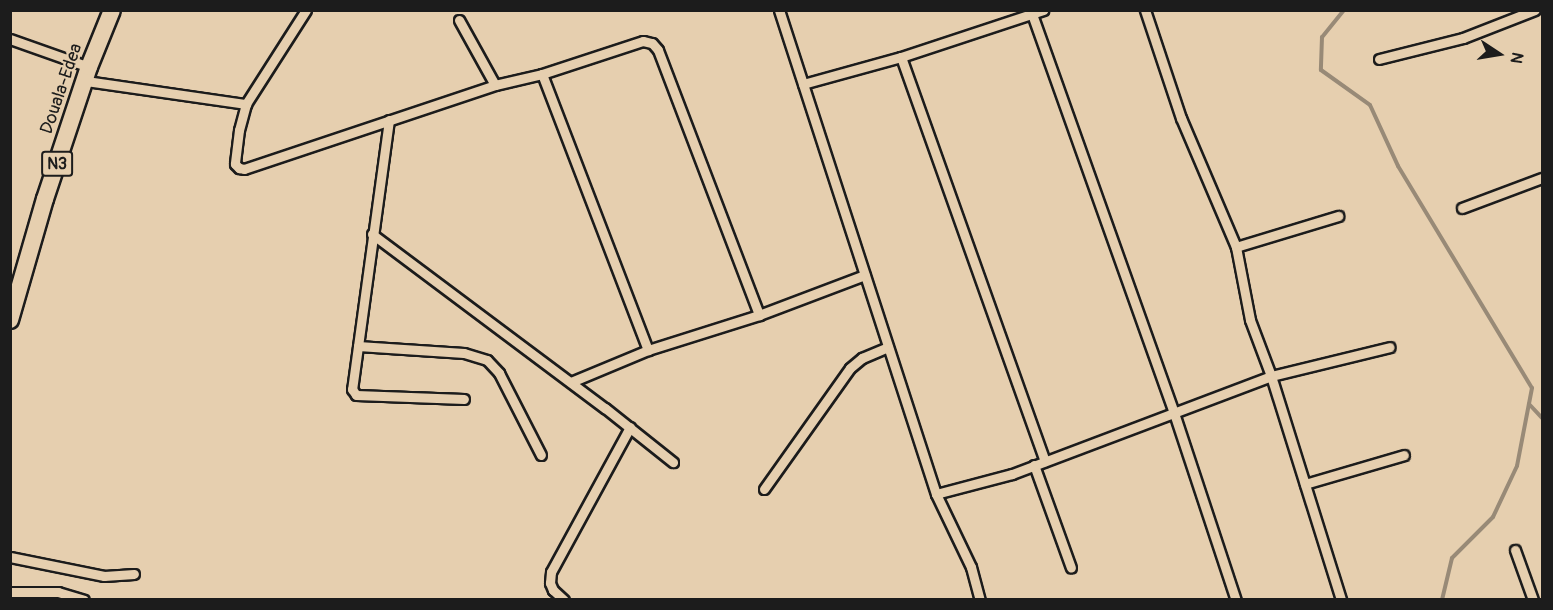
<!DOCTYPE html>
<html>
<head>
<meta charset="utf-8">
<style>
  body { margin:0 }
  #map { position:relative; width:1553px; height:610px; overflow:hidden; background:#e6cfaf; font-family:Pangolin,sans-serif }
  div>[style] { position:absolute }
  .stream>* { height:4px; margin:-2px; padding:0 2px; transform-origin:2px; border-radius:2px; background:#988a77 }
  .roads { filter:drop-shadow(2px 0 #1c1c1c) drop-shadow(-2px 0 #1c1c1c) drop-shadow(0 2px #1c1c1c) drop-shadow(0 -2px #1c1c1c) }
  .street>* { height:9px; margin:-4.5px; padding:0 4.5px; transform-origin:4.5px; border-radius:4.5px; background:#e6cfaf }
  .highway>* { height:16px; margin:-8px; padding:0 8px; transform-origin:8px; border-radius:8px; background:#e6cfaf }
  span { translate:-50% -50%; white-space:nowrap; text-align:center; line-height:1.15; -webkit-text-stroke:4.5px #e6cfaf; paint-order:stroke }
  .shield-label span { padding:2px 4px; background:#e6cfaf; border:2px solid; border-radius:4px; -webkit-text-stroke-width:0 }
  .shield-label { font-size:16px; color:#1c1c1c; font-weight:700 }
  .street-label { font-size:18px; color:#1c1c1c }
  .frame { position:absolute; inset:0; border:12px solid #1c1c1c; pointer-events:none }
  .north { position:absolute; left:1469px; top:24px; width:60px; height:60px; -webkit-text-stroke:4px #e6cfaf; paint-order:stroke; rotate:102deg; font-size:16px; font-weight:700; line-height:24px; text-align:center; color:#1c1c1c }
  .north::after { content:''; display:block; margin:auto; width:21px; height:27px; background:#1c1c1c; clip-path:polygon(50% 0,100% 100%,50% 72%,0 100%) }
</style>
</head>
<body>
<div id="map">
  <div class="stream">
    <div style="left:1344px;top:10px;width:35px;rotate:129deg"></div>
    <div style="left:1322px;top:37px;width:33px;rotate:92deg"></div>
    <div style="left:1321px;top:70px;width:60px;rotate:35.5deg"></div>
    <div style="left:1370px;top:105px;width:67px;rotate:65.3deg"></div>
    <div style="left:1398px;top:166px;width:259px;rotate:58.9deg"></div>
    <div style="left:1532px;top:388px;width:79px;rotate:100.9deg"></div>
    <div style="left:1517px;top:466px;width:56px;rotate:115.2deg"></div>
    <div style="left:1493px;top:517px;width:58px;rotate:135deg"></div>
    <div style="left:1452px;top:558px;width:43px;rotate:103.4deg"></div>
    <div style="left:1529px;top:404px;width:19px;rotate:47deg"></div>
  </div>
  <div class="roads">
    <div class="street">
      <div style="left:306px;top:10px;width:112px;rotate:122.6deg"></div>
      <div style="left:246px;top:104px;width:27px;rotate:105deg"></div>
      <div style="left:239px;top:130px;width:34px;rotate:97deg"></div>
      <div style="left:235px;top:164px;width:6px;rotate:45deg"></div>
      <div style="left:239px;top:168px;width:5px;rotate:11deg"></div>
      <div style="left:244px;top:169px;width:265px;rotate:-18.5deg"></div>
      <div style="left:495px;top:85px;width:48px;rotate:-13.2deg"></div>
      <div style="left:542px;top:74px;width:106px;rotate:-18.1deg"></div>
      <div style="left:643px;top:41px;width:9px;rotate:13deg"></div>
      <div style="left:652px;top:43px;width:9px;rotate:49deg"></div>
      <div style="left:658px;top:50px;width:284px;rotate:69.1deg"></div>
      <div style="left:779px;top:10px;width:509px;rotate:72.03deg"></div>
      <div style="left:936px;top:494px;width:81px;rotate:64.4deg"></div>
      <div style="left:971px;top:567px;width:34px;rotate:75deg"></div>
      <div style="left:1145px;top:10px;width:114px;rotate:71.6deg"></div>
      <div style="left:1181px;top:118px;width:140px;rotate:66.9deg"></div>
      <div style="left:1236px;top:247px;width:74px;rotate:79.1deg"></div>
      <div style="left:1250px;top:320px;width:60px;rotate:69.4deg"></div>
      <div style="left:1271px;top:376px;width:235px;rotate:72.6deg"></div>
      <div style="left:1032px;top:14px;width:424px;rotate:70.4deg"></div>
      <div style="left:1174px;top:413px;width:197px;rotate:71.7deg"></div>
      <div style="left:459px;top:20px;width:74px;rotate:61deg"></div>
      <div style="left:10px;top:39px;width:84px;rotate:19.5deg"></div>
      <div style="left:901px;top:57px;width:429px;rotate:70.4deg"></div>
      <div style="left:1379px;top:59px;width:87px;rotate:-14deg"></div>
      <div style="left:1463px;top:38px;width:77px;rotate:-21.3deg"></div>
      <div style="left:542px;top:74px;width:296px;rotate:69deg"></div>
      <div style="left:86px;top:81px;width:162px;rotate:8.2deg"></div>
      <div style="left:803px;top:84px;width:102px;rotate:-15.4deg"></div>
      <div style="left:901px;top:57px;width:150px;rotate:-18.3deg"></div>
      <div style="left:389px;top:120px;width:272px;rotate:97.8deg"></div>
      <div style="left:352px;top:389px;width:7px;rotate:56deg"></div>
      <div style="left:356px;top:395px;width:108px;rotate:2.1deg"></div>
      <div style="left:1462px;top:208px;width:85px;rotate:-20.6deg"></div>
      <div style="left:372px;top:234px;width:291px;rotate:36.8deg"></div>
      <div style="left:605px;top:408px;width:87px;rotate:38.5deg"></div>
      <div style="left:1236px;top:247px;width:107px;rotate:-16.9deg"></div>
      <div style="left:358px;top:346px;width:106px;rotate:3.8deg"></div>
      <div style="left:464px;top:353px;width:24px;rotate:17deg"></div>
      <div style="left:487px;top:360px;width:18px;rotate:47deg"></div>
      <div style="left:499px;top:373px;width:92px;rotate:62.9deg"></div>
      <div style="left:571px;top:382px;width:83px;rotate:-22.6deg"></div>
      <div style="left:648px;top:350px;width:116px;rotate:-17.5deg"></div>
      <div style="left:759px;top:315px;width:113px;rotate:-20.7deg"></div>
      <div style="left:1034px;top:465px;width:109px;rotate:70.2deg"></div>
      <div style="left:1305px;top:484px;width:103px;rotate:-16.3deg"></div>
      <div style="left:764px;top:489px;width:148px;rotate:-54.6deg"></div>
      <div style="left:850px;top:368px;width:16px;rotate:-40deg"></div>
      <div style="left:862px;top:358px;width:28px;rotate:-23deg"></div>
      <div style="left:936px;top:494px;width:79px;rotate:-14.7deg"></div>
      <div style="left:1012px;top:474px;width:277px;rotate:-20.7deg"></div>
      <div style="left:1271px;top:376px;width:122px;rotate:-13.7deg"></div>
      <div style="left:1515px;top:550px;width:53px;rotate:70.2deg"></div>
      <div style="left:10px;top:557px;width:96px;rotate:11.4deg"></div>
      <div style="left:104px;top:576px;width:30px;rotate:-4deg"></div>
      <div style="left:10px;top:592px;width:48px"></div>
      <div style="left:58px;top:592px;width:27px;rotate:17deg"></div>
      <div style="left:564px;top:600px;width:15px;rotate:-138deg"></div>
      <div style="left:553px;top:590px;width:8px;rotate:-113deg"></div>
      <div style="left:550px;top:583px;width:11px;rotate:-85deg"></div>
      <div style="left:551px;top:572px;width:165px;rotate:-61.4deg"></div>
    </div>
    <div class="highway">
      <div style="left:10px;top:320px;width:126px;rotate:-73.9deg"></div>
      <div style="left:45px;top:199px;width:139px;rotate:-71.6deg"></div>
      <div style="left:89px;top:67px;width:61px;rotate:-68deg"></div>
    </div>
  </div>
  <div class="shield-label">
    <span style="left:57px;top:164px">N3</span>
  </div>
  <div class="street-label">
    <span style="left:62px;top:89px;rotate:-71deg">Douala-Edea</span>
  </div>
  <div class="frame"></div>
  <div class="north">N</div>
</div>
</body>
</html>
